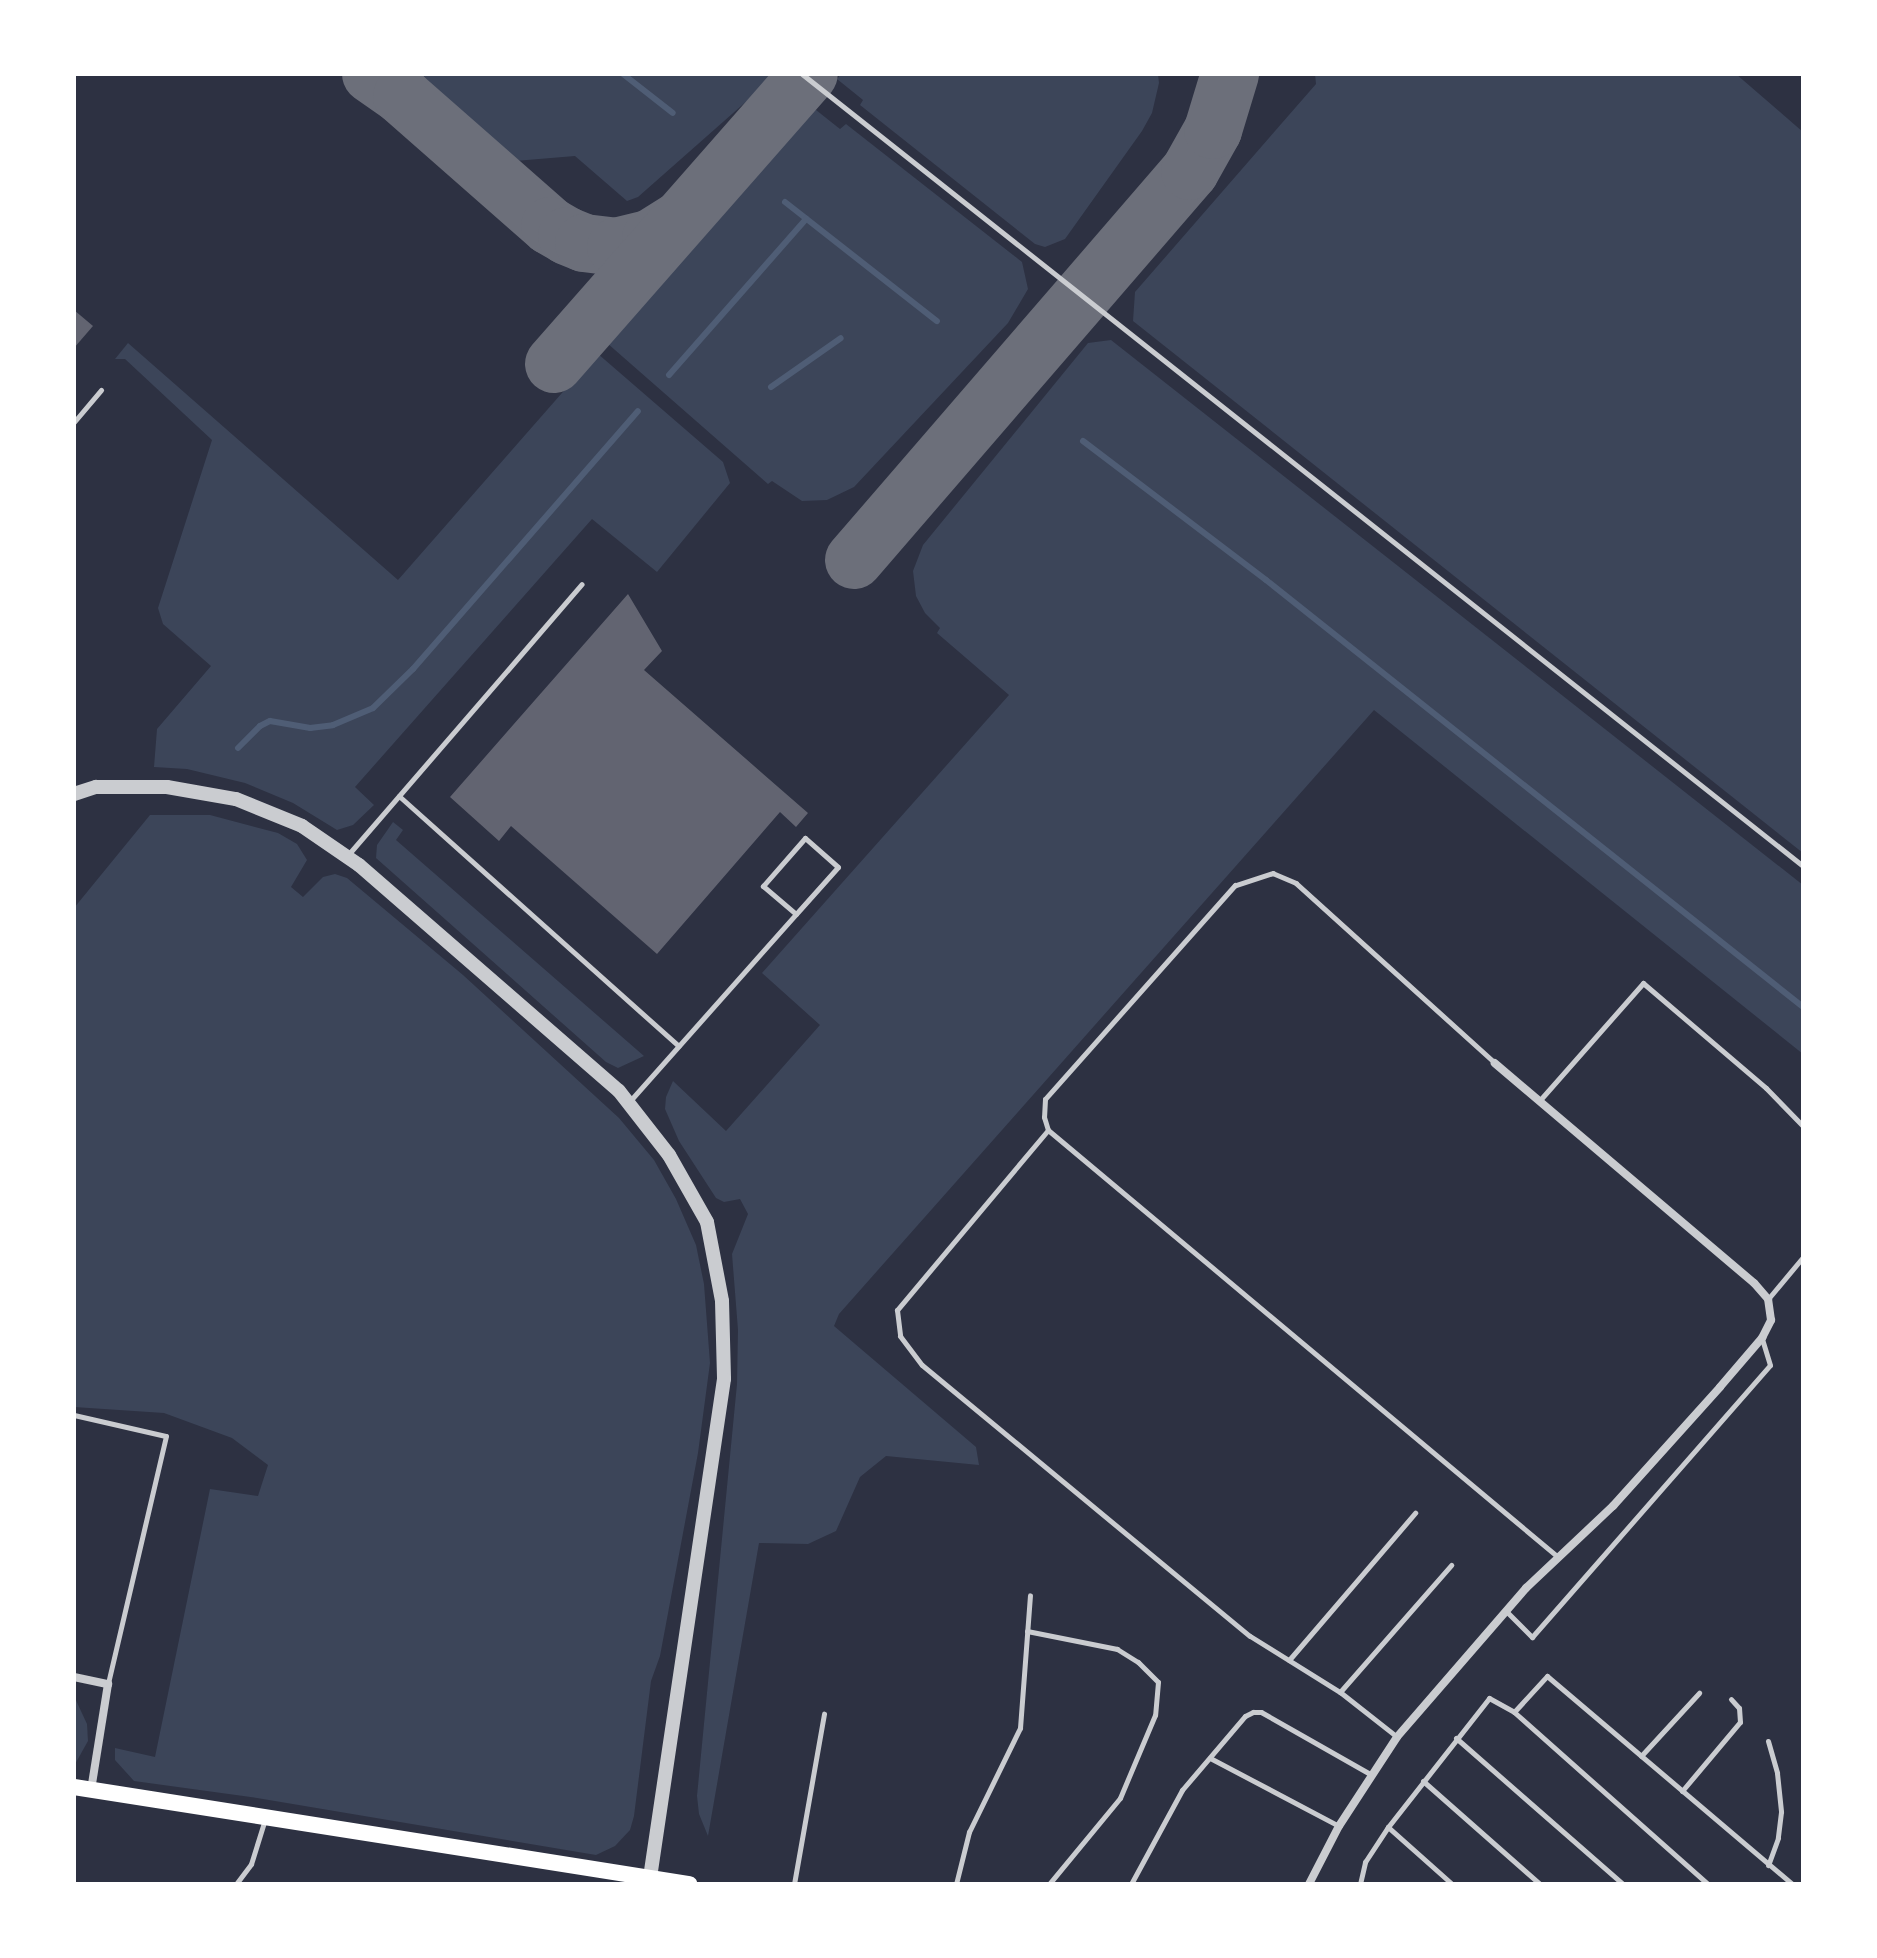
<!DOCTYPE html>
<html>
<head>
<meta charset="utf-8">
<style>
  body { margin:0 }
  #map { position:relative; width:1877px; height:1958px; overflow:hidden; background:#2d3142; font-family:Roboto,sans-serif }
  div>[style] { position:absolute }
  .green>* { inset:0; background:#3c4559 }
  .stream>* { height:6px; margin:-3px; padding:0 3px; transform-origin:3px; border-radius:3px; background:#4f5d75 }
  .taxiway>* { height:58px; margin:-29px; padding:0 29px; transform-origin:29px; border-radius:29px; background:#6c6f7a }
  .building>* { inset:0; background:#626471 }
  .service>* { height:5px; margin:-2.5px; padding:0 2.5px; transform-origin:2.5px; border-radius:2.5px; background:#caccd0 }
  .minor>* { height:8px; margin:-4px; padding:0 4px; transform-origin:4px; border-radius:4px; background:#caccd0 }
  .tertiary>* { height:14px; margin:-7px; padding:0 7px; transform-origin:7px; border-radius:7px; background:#caccd0 }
  .secondary>* { height:16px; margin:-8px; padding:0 8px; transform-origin:8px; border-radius:8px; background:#fff }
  span { translate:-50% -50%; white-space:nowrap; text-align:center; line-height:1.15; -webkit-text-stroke:8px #fff; paint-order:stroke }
  .frame { position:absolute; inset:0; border:76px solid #fff; pointer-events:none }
</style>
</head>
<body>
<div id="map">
  <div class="green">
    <div style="clip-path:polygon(415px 74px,772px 74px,775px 76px,638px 197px,627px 201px,575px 156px,515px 161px)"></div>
    <div style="clip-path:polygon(841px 74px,1158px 74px,1159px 83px,1152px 113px,1142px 131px,1065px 239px,1045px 247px,1035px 244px,860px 105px,863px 100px,837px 79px)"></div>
    <div style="clip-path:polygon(1315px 74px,1736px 74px,1803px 132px,1803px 853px,1133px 321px,1135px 292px,1316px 84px)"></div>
    <div style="clip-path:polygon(811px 106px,840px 129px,846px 124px,1022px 262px,1028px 289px,1008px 323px,854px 487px,827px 500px,802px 501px,772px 481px,768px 484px,607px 343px)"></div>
    <div style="clip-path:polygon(1111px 340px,1803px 885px,1803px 1054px,1374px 710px,839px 1314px,834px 1326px,976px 1447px,979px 1465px,886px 1456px,860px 1477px,836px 1531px,808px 1544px,759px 1543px,708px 1836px,699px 1814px,697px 1796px,737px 1384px,738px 1330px,732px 1254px,748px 1214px,740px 1199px,724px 1202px,716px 1198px,679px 1141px,665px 1109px,666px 1097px,673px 1081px,726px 1131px,820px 1025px,762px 973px,1009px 695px,937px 633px,940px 628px,925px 613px,916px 596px,913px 571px,923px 545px,1088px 343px)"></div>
    <div style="clip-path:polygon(128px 343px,398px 580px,597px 353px,723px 462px,730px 483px,657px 572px,592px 519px,355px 787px,374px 805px,353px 825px,337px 830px,293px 803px,245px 783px,187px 769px,154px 767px,157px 729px,211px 666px,163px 624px,158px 608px,212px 440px,125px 359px,115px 359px)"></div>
    <div style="clip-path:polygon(150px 815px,210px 815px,278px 833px,297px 844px,307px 860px,291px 887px,303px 897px,323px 877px,335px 874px,347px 878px,463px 975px,619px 1118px,654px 1160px,676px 1199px,696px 1245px,704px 1284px,710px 1363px,698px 1453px,660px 1656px,651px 1681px,634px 1816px,630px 1830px,615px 1846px,596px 1855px,257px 1798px,134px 1781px,115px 1760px,115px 1748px,155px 1757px,210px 1489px,258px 1496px,268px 1465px,232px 1438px,164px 1413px,74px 1407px,74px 908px)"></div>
    <div style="clip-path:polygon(393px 822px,403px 830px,396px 840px,644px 1056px,618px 1068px,606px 1062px,376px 858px,377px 845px)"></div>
    <div style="clip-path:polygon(74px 1696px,87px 1724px,88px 1741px,74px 1766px)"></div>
  </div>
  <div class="stream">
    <div style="left:623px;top:74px;width:63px;rotate:38deg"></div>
    <div style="left:785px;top:202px;width:193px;rotate:38.1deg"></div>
    <div style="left:669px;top:375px;width:208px;rotate:-48.7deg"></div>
    <div style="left:771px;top:387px;width:85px;rotate:-35deg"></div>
    <div style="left:1083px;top:441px;width:230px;rotate:37.2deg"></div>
    <div style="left:1266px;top:580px;width:686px;rotate:38.49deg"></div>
    <div style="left:238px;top:748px;width:31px;rotate:-45deg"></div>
    <div style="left:260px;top:726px;width:11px;rotate:-27deg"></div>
    <div style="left:270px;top:721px;width:41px;rotate:9.9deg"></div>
    <div style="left:310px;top:728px;width:23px;rotate:-7deg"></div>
    <div style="left:333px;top:725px;width:43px;rotate:-23deg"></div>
    <div style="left:373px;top:708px;width:56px;rotate:-44.3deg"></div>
    <div style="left:413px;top:669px;width:342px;rotate:-48.9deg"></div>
  </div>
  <div class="taxiway">
    <div style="left:371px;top:74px;width:38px;rotate:35deg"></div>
    <div style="left:402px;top:96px;width:197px;rotate:41.3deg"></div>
    <div style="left:550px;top:226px;width:20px;rotate:30deg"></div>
    <div style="left:567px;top:236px;width:18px;rotate:22deg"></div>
    <div style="left:584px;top:243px;width:32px;rotate:7deg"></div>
    <div style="left:616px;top:247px;width:36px;rotate:-14deg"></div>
    <div style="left:651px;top:238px;width:31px;rotate:-32deg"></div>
    <div style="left:554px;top:364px;width:386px;rotate:-48.7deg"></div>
    <div style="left:854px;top:560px;width:514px;rotate:-49.18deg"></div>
    <div style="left:1190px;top:171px;width:47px;rotate:-60.7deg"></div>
    <div style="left:1213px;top:130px;width:59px;rotate:-73.1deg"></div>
  </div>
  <div class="building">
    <div style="clip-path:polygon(74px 310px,93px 326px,74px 348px)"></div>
    <div style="clip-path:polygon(628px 594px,662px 651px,644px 670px,808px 813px,796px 827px,780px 812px,657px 954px,511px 826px,499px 841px,450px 797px)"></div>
  </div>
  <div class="service">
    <div style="left:802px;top:74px;width:1276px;rotate:38.35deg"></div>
    <div style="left:74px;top:422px;width:42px;rotate:-49.8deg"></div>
    <div style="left:399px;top:796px;width:375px;rotate:41.8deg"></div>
    <div style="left:347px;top:856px;width:359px;rotate:-49.2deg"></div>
    <div style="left:1495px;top:1063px;width:268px;rotate:-137.9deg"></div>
    <div style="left:1296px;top:883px;width:25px;rotate:-157deg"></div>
    <div style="left:1273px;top:873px;width:40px;rotate:162deg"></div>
    <div style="left:1235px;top:885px;width:286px;rotate:131.6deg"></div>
    <div style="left:1045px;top:1099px;width:18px;rotate:93deg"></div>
    <div style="left:1044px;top:1117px;width:14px;rotate:73deg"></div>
    <div style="left:1048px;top:1130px;width:665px;rotate:39.94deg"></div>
    <div style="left:1540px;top:1100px;width:156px;rotate:-48.6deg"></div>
    <div style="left:1643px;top:983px;width:162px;rotate:40.5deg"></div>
    <div style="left:1766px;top:1088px;width:53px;rotate:45.8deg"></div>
    <div style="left:629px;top:1102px;width:251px;rotate:-48.4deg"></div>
    <div style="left:796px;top:914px;width:63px;rotate:-48.2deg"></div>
    <div style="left:838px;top:867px;width:44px;rotate:-138.7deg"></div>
    <div style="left:805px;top:838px;width:64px;rotate:131.2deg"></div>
    <div style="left:763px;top:886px;width:43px;rotate:40.3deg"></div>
    <div style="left:1048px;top:1130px;width:235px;rotate:130deg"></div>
    <div style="left:897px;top:1310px;width:26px;rotate:83deg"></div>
    <div style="left:900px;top:1336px;width:36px;rotate:53deg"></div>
    <div style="left:922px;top:1365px;width:425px;rotate:39.6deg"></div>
    <div style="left:1250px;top:1636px;width:106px;rotate:31.9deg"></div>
    <div style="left:1340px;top:1692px;width:71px;rotate:38.2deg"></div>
    <div style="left:1768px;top:1299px;width:55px;rotate:-50.2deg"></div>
    <div style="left:74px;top:1415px;width:94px;rotate:12.9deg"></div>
    <div style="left:166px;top:1436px;width:254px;rotate:103.2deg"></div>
    <div style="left:1506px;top:1611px;width:37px;rotate:45deg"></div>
    <div style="left:1532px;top:1637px;width:361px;rotate:-48.8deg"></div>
    <div style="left:1770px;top:1365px;width:28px;rotate:-107deg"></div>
    <div style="left:1027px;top:1631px;width:92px;rotate:11.3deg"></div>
    <div style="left:1117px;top:1649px;width:25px;rotate:32deg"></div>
    <div style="left:1138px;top:1662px;width:28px;rotate:45deg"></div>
    <div style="left:1158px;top:1682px;width:33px;rotate:95deg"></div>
    <div style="left:1155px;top:1715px;width:90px;rotate:112.9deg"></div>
    <div style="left:1120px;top:1798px;width:112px;rotate:129.5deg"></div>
    <div style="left:1289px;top:1660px;width:194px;rotate:-49.4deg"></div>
    <div style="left:1340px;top:1692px;width:169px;rotate:-48.8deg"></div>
    <div style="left:1514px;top:1712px;width:49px;rotate:-47.5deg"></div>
    <div style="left:1547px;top:1676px;width:321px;rotate:40.3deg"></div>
    <div style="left:1456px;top:1738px;width:222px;rotate:41.2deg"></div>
    <div style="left:1768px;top:1741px;width:33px;rotate:74deg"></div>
    <div style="left:1777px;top:1773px;width:39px;rotate:84deg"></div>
    <div style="left:1781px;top:1812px;width:26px;rotate:97deg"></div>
    <div style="left:1778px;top:1838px;width:29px;rotate:110deg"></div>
    <div style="left:1641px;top:1756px;width:86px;rotate:-47.4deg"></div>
    <div style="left:1210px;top:1758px;width:146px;rotate:27.8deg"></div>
    <div style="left:1423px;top:1781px;width:156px;rotate:41.4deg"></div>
    <div style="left:1682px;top:1791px;width:90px;rotate:-50deg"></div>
    <div style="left:1740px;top:1722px;width:14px;rotate:-94deg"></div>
    <div style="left:1739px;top:1708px;width:12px;rotate:-132deg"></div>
    <div style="left:236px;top:1884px;width:25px;rotate:-53deg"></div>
    <div style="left:251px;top:1864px;width:47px;rotate:-72.7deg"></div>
    <div style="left:794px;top:1884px;width:173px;rotate:-80deg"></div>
    <div style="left:956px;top:1884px;width:54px;rotate:-76deg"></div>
    <div style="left:969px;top:1832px;width:116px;rotate:-63.9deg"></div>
    <div style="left:1020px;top:1728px;width:133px;rotate:-85.7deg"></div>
    <div style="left:1131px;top:1884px;width:107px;rotate:-61.5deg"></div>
    <div style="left:1182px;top:1790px;width:97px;rotate:-49.6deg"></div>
    <div style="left:1245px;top:1716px;width:9px;rotate:-27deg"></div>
    <div style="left:1253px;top:1712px;width:8px"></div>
    <div style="left:1261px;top:1712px;width:128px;rotate:29.6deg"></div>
    <div style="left:1360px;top:1884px;width:23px;rotate:-77deg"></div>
    <div style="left:1365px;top:1862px;width:42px;rotate:-56.7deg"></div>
    <div style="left:1452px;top:1884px;width:86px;rotate:-138.3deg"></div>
    <div style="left:1388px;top:1827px;width:164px;rotate:-51.9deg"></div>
    <div style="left:1489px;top:1698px;width:29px;rotate:29deg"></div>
    <div style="left:1514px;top:1712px;width:259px;rotate:41.6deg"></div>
  </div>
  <div class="minor">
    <div style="left:74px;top:1677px;width:35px;rotate:12deg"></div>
    <div style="left:108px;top:1684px;width:107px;rotate:99.1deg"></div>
    <div style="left:1309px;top:1884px;width:65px;rotate:-62.7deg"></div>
    <div style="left:1339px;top:1826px;width:106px;rotate:-56.9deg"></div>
    <div style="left:1397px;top:1737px;width:197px;rotate:-49.1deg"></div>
    <div style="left:1526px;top:1588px;width:120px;rotate:-43.3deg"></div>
    <div style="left:1613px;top:1506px;width:160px;rotate:-48deg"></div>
    <div style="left:1720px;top:1387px;width:65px;rotate:-49.4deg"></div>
    <div style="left:1762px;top:1338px;width:20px;rotate:-63deg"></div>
    <div style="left:1771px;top:1320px;width:21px;rotate:-98deg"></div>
    <div style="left:1768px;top:1299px;width:21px;rotate:-131deg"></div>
    <div style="left:1754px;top:1283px;width:340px;rotate:-139.7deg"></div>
  </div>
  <div class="tertiary">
    <div style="left:74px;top:794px;width:23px;rotate:-18deg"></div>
    <div style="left:96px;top:787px;width:71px"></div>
    <div style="left:167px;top:787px;width:70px;rotate:9.9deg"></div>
    <div style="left:236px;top:799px;width:71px;rotate:22.2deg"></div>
    <div style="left:302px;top:826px;width:69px;rotate:34.4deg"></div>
    <div style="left:359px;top:865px;width:344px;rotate:41deg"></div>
    <div style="left:619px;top:1091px;width:81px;rotate:52deg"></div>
    <div style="left:669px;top:1155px;width:77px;rotate:60.4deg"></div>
    <div style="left:707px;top:1222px;width:80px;rotate:79.2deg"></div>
    <div style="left:722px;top:1301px;width:78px;rotate:88.5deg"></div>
    <div style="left:724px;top:1379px;width:504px;rotate:98.44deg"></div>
  </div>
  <div class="secondary">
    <div style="left:74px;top:1787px;width:623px;rotate:8.96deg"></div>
  </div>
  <div class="frame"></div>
</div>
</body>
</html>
